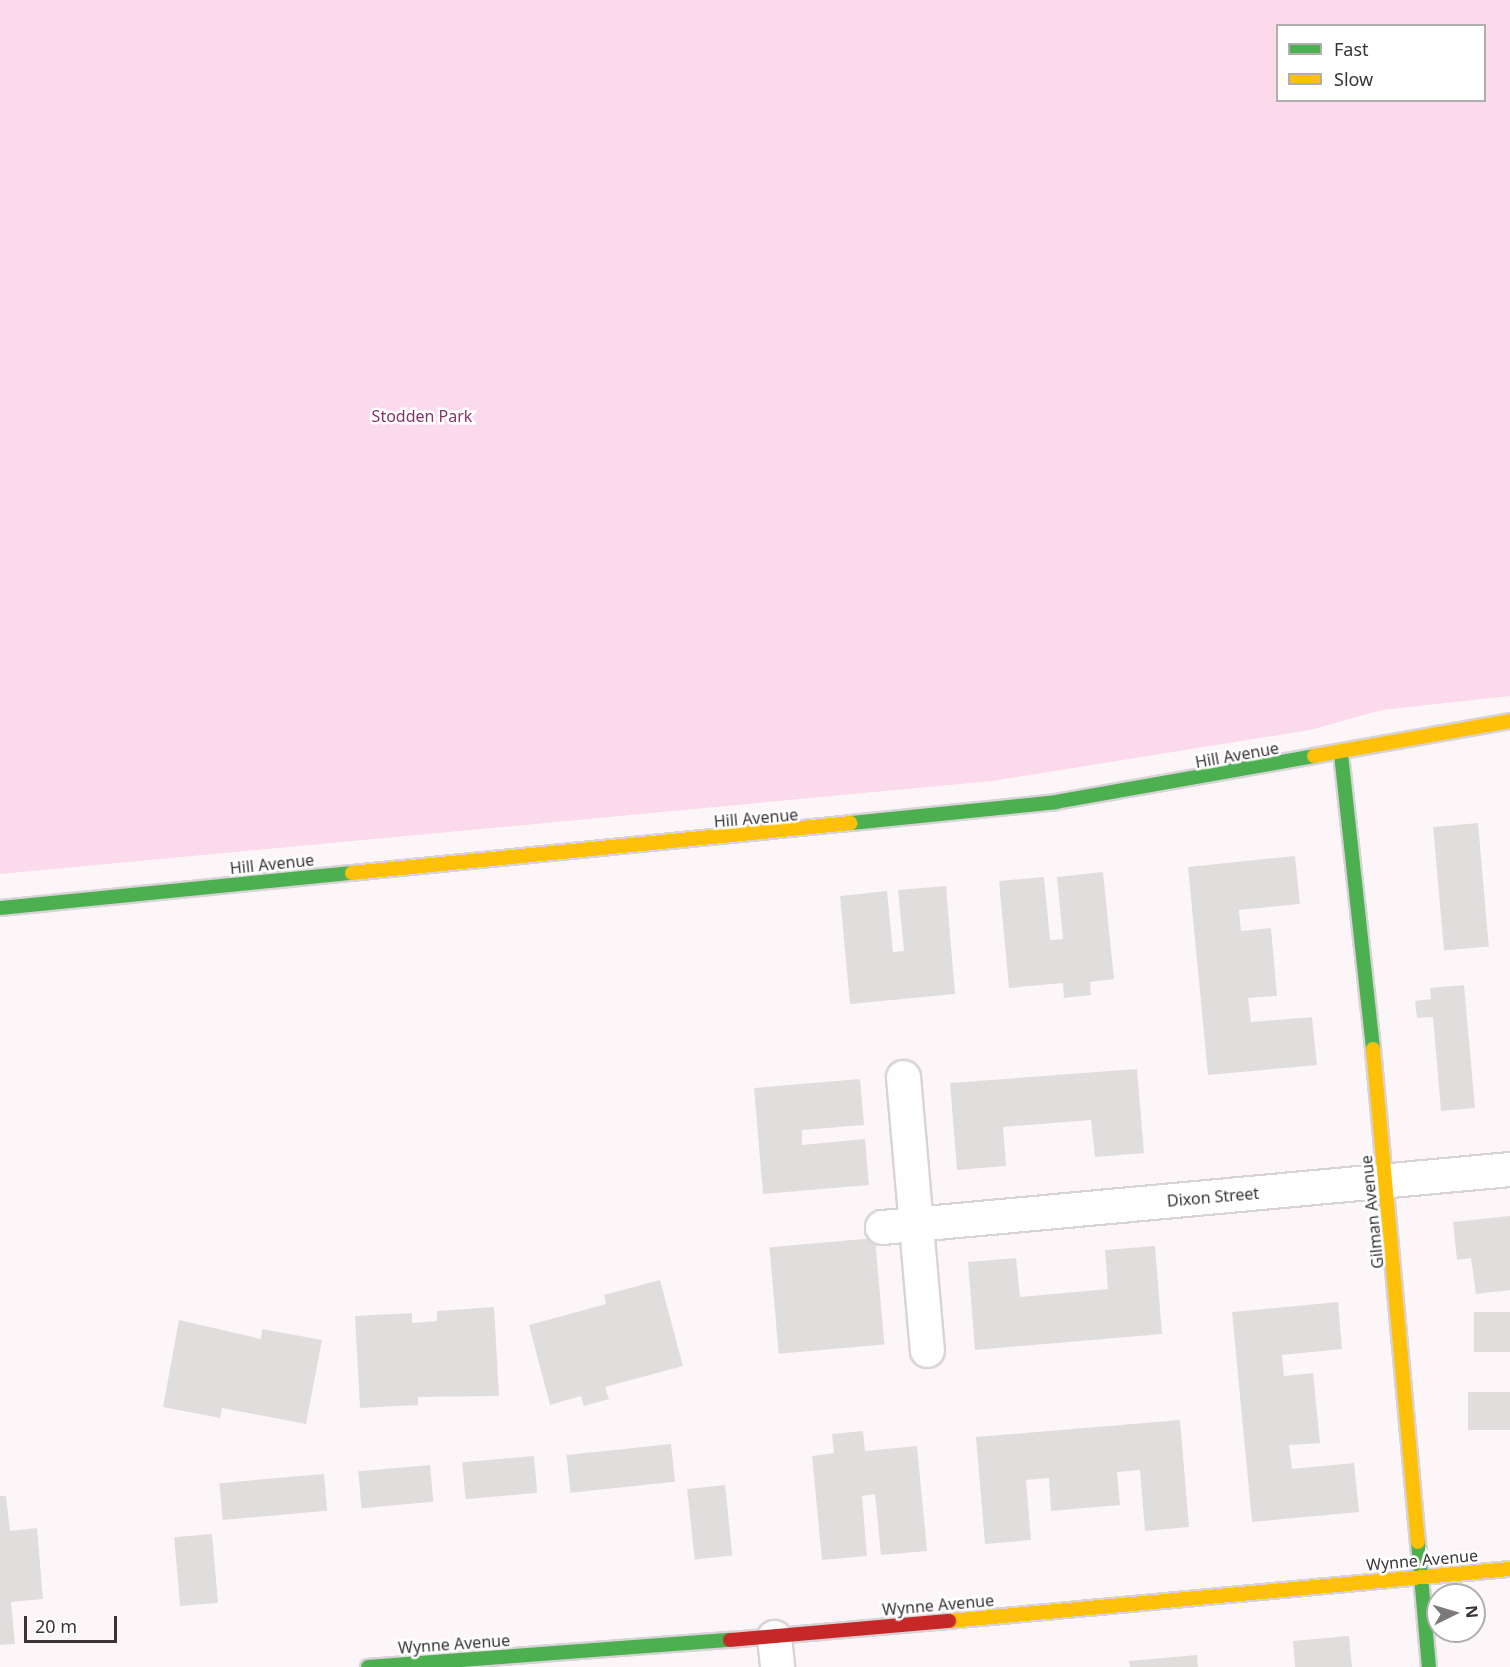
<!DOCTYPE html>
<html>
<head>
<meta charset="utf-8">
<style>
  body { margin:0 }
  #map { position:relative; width:1510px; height:1667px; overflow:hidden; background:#fcf6f9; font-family:"Noto Sans",sans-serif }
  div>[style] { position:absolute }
  .green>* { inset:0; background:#fbdaec }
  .building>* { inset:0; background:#e0dedd; transform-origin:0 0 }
  .roads { filter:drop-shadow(2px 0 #d8d3d6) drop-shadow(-2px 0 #d8d3d6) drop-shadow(0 2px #d8d3d6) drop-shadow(0 -2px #d8d3d6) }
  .street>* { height:33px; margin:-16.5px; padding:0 16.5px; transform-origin:16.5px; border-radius:16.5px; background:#fffefe }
  .fast>* { height:14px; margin:-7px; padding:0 7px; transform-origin:7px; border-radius:7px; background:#4caf50 }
  .slow>* { height:14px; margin:-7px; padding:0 7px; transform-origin:7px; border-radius:7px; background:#ffc107 }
  .jam>* { height:14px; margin:-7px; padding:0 7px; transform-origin:7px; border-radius:7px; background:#c62828 }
  span { translate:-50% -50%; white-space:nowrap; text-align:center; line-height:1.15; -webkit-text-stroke:5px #fff; paint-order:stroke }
  .park-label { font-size:16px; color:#843467 }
  .street-label { font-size:16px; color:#393437 }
  .legend { position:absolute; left:1276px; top:24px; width:210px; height:78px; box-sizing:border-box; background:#fff; border:2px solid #b0aeaf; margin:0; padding:8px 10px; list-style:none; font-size:18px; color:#393437 }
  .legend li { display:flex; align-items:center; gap:12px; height:30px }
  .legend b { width:30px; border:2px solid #b0aeaf }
  .north { position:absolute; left:1426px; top:1583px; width:60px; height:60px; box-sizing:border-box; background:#fff; border:2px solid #b0aeaf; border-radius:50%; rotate:85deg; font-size:16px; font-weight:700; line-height:24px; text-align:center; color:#393437 }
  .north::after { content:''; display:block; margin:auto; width:21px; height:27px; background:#7d787b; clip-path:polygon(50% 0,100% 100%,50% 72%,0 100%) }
  .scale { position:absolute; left:24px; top:1616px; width:93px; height:27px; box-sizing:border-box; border:3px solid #393437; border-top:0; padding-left:8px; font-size:18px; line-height:21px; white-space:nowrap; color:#393437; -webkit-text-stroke:4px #fff; paint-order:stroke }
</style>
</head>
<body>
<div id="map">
  <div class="green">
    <div style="clip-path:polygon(evenodd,0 0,1510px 0,1510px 696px,1382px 710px,1310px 730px,992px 781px,0 874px,0 0,1278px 26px,1484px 26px,1484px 100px,1278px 100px,1278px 26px)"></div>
  </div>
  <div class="building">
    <div style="left:1478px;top:823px;width:124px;height:45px;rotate:85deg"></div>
    <div style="clip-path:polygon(1295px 856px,1300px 904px,1239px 910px,1241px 931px,1271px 928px,1277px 996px,1248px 998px,1251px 1022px,1312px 1017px,1317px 1065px,1208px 1075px,1188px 867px)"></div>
    <div style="clip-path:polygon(1103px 872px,1114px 979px,1090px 982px,1091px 995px,1064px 998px,1063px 983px,1009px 988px,999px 881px,1044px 877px,1050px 940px,1063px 939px,1057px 877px)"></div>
    <div style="clip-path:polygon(946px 886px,955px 994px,850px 1004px,840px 896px,887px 891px,893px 952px,904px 951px,898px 890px)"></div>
    <div style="clip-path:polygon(1464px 985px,1475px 1108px,1441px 1111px,1433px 1017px,1417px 1018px,1415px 1001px,1431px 999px,1430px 988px)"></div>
    <div style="clip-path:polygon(1137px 1069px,1144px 1153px,1095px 1157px,1091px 1120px,1003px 1127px,1006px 1166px,957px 1170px,950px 1083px)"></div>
    <div style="clip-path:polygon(860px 1079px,864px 1125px,802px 1130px,802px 1145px,865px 1139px,869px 1185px,763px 1194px,754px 1088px)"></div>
    <div style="clip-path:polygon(1510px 1216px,1510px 1290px,1476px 1294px,1471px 1258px,1457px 1260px,1453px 1222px)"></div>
    <div style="left:875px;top:1238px;width:107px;height:106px;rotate:85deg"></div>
    <div style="clip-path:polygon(1155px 1246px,1162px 1334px,975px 1350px,968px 1262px,1016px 1258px,1020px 1297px,1108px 1289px,1105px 1250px)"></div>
    <div style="clip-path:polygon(660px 1280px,683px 1366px,605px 1387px,609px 1399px,584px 1406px,581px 1396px,550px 1405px,529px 1325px,606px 1304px,604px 1295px)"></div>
    <div style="clip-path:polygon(1338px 1302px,1342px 1349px,1282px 1355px,1284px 1376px,1313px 1373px,1320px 1443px,1289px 1445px,1292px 1469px,1354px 1463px,1359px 1512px,1252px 1522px,1232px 1312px)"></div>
    <div style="clip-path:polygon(494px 1307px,499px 1396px,418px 1397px,418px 1405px,360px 1408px,355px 1316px,412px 1313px,412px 1323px,437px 1321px,437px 1311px)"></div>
    <div style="left:1510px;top:1312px;width:40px;height:36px;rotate:90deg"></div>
    <div style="clip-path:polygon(179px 1320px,261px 1339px,262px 1329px,322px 1340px,306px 1424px,222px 1408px,220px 1418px,163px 1407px)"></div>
    <div style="left:1510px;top:1392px;width:38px;height:42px;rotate:90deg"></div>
    <div style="clip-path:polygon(1180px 1420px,1189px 1527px,1145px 1531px,1140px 1470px,1117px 1472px,1120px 1505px,1051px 1511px,1049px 1478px,1026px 1480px,1031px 1540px,985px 1544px,976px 1437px)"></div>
    <div style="clip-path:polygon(863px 1431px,865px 1451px,917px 1446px,927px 1551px,881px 1555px,875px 1494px,862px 1496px,867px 1556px,822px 1560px,812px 1456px,834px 1453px,832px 1434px)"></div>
    <div style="left:671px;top:1444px;width:38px;height:105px;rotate:84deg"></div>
    <div style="left:534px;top:1456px;width:37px;height:72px;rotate:85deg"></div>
    <div style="left:430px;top:1465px;width:37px;height:72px;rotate:85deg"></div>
    <div style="left:324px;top:1474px;width:37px;height:105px;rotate:85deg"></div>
    <div style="left:725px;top:1485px;width:71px;height:38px;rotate:84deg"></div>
    <div style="clip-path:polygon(0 1496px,6px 1496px,10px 1531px,37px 1528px,43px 1599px,11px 1602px,15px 1644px,0 1645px)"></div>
    <div style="left:212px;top:1534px;width:69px;height:38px;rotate:85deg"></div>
    <div style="clip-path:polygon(1349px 1636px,1352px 1667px,1295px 1667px,1293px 1641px)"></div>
    <div style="clip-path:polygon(1197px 1655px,1198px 1667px,1130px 1667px,1129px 1661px)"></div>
  </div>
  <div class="roads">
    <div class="street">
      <div style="left:903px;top:1077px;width:274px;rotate:85deg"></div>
      <div style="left:882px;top:1227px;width:631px;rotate:-5.28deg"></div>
      <div style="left:774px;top:1637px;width:30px;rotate:84deg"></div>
    </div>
    <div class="fast">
      <div style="left:1341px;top:754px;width:297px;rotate:83.8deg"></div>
      <div style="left:851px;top:823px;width:206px;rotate:-5.8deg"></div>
      <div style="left:1056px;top:802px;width:262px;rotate:-10.1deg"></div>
      <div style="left:0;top:908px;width:354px;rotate:-5.7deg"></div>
      <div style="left:1418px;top:1542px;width:125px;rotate:85deg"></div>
      <div style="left:368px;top:1667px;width:363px;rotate:-4.3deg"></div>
    </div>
    <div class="slow">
      <div style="left:1314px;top:756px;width:199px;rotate:-10.1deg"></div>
      <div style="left:352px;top:873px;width:501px;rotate:-5.72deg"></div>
      <div style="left:1373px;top:1049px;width:495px;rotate:84.8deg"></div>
      <div style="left:949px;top:1621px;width:563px;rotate:-5.3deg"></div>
    </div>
    <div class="jam">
      <div style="left:730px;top:1640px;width:220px;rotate:-5deg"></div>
    </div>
  </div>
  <div class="park-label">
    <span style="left:422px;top:416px">Stodden Park</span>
  </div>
  <div class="street-label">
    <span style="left:1237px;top:755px;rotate:-10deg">Hill Avenue</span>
    <span style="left:756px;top:818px;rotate:-5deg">Hill Avenue</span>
    <span style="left:272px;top:864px;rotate:-6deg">Hill Avenue</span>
    <span style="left:1213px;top:1197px;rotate:-5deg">Dixon Street</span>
    <span style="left:1372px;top:1212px;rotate:-96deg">Gilman Avenue</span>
    <span style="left:1422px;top:1560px;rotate:-5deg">Wynne Avenue</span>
    <span style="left:938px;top:1605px;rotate:-5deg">Wynne Avenue</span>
    <span style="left:454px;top:1644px;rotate:-4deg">Wynne Avenue</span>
  </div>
  <ul class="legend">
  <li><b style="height:8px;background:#4caf50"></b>Fast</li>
  <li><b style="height:8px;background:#ffc107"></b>Slow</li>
  </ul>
  <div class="north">N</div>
  <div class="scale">20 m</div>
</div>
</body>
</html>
